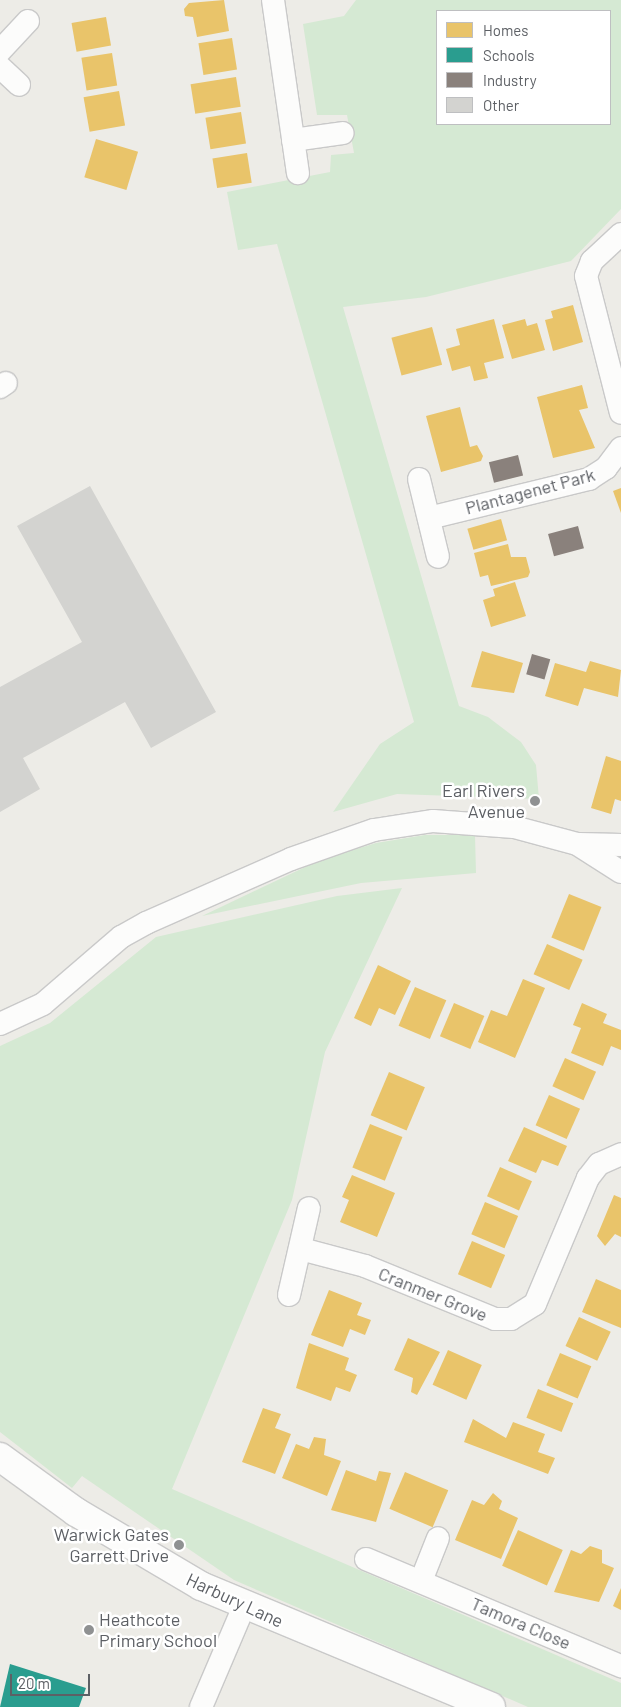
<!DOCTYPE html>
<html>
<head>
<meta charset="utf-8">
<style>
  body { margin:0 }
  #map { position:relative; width:621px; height:1707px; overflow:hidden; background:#edece7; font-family:Barlow,sans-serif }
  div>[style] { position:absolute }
  .green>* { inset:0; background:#d5e9d3 }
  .homes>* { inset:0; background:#e9c46a; transform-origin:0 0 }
  .schools>* { inset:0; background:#2a9d8f }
  .industry>* { inset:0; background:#8a817c; transform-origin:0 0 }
  .building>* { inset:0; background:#d3d3d0 }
  .roads { filter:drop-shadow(1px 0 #c9c9c9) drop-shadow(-1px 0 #c9c9c9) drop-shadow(0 1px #c9c9c9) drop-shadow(0 -1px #c9c9c9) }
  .street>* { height:22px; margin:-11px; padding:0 11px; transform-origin:11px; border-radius:11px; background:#fcfcfb }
  .secondary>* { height:28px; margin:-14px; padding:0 14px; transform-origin:14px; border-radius:14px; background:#fcfcfb }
  .dots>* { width:14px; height:14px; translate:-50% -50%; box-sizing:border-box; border:2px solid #fff; border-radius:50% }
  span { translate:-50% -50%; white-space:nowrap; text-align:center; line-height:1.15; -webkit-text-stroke:5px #fff; paint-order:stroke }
  .street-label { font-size:18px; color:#5d6065 }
  .poi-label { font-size:18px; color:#5d6065 }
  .right { translate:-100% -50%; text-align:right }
  .left { translate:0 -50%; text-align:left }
  .legend { position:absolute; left:436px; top:10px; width:175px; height:115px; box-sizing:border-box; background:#fff; border:1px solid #bebfc1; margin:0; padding:6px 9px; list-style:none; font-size:15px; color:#5d6065 }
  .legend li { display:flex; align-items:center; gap:10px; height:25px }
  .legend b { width:25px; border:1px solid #bebfc1 }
  .scale { position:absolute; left:10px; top:1674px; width:80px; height:22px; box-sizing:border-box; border:2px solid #5d6065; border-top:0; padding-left:6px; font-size:15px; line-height:18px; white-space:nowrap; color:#5d6065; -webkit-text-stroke:4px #fff; paint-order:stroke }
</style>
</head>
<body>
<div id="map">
  <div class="green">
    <div style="clip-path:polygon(evenodd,356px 0,621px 0,621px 209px,571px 261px,426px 297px,343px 307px,459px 706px,488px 717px,521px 742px,536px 765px,539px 799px,397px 794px,333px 812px,380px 744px,414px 722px,277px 244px,238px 250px,227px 192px,330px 172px,331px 155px,354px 153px,347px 115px,317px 115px,303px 24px,344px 16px,356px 0,437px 11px,610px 11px,610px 124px,437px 124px,437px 11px)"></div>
    <div style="clip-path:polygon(425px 835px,475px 835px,476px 873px,361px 883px,202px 916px,320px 860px,376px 843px)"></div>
    <div style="clip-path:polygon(402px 888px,325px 1052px,292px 1200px,172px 1489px,621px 1683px,621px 1707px,528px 1707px,234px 1580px,82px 1476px,72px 1488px,0 1432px,0 1046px,50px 1023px,156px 937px,337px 896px)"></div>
  </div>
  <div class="homes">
    <div style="clip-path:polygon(224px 0,229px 31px,197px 37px,193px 17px,185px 16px,184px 9px,189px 3px)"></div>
    <div style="left:106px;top:17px;width:29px;height:35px;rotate:80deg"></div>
    <div style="left:232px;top:38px;width:32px;height:34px;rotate:81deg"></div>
    <div style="left:112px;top:53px;width:33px;height:31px;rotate:81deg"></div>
    <div style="left:236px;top:77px;width:30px;height:46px;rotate:81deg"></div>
    <div style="left:119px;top:91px;width:35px;height:36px;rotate:80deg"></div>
    <div style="left:241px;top:112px;width:32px;height:36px;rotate:81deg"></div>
    <div style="left:96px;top:139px;width:44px;height:40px;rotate:17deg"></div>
    <div style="left:247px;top:153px;width:30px;height:35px;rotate:81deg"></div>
    <div style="clip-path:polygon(573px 305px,583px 342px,553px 351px,545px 320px,553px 318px,551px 311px)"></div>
    <div style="clip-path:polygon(494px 319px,504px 358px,484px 363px,488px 378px,474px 381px,470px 366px,452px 371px,446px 349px,460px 345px,456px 329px)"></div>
    <div style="clip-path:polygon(525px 319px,527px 326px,537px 323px,545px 350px,512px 359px,502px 325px)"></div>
    <div style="left:432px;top:327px;width:39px;height:42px;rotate:75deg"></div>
    <div style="clip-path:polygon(582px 385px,588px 408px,579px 410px,595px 448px,553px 458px,537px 397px)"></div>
    <div style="clip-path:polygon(460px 407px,470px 447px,477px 445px,483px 456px,481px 461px,441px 472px,426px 416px)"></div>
    <div style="clip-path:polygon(621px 488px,621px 513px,613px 491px)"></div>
    <div style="left:501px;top:519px;width:22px;height:35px;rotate:74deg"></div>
    <div style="clip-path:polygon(508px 544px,511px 557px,526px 557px,530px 572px,528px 577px,491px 586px,488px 575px,480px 577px,474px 553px)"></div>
    <div style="clip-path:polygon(515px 582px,526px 616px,491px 627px,483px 600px,495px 596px,493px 589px)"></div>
    <div style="clip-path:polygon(482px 651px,523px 663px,514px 693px,471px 687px)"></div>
    <div style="clip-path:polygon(590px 661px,621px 670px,618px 697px,584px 688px,578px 706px,545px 696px,555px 663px,586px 672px)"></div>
    <div style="clip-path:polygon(606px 756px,621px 761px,621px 801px,615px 799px,611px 814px,591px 808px)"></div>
    <div style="left:569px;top:894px;width:35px;height:47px;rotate:22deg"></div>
    <div style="left:547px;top:944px;width:39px;height:33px;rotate:24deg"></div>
    <div style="clip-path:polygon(378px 965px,411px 981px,395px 1015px,379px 1008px,371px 1026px,354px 1018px)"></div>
    <div style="clip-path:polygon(523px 979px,545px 988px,515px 1058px,478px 1042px,491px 1010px,507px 1016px)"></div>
    <div style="left:415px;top:987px;width:34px;height:42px;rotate:23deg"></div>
    <div style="left:454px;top:1003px;width:33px;height:36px;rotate:23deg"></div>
    <div style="clip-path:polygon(582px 1003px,607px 1014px,603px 1023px,621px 1030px,621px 1050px,611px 1046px,603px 1066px,571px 1053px,581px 1028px,573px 1025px)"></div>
    <div style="left:565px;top:1058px;width:34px;height:31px;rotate:24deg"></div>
    <div style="left:389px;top:1072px;width:39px;height:47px;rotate:23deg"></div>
    <div style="left:549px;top:1095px;width:34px;height:33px;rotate:24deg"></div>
    <div style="left:370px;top:1124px;width:35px;height:47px;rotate:22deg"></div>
    <div style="clip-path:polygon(524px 1127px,567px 1146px,558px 1166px,542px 1160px,536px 1173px,508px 1161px)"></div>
    <div style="left:500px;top:1167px;width:35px;height:32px;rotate:24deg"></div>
    <div style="clip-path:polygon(352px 1175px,395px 1193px,377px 1237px,340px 1222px,349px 1200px,342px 1197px)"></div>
    <div style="clip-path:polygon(614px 1195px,621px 1198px,621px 1237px,615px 1234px,605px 1246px,597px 1236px)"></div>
    <div style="left:485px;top:1202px;width:36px;height:35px;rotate:23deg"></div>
    <div style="left:472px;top:1241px;width:36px;height:36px;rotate:23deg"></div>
    <div style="clip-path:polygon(596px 1279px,621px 1290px,621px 1328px,582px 1312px)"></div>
    <div style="clip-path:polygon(329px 1290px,362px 1303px,357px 1315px,371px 1320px,365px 1335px,350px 1329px,343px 1347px,311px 1335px)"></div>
    <div style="left:579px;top:1317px;width:35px;height:32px;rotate:25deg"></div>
    <div style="clip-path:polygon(408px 1338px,440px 1352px,417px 1395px,411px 1392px,413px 1378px,394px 1370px)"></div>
    <div style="clip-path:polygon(309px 1343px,349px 1358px,345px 1370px,357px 1375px,350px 1392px,336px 1387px,331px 1401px,296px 1388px)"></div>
    <div style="left:448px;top:1350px;width:37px;height:38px;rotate:24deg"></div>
    <div style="left:560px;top:1353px;width:34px;height:35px;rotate:23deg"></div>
    <div style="left:538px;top:1389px;width:38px;height:31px;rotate:22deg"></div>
    <div style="clip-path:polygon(263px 1408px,281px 1414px,275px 1428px,291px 1434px,275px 1474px,242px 1462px)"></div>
    <div style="clip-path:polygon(473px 1419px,506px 1438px,513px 1422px,545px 1434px,538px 1452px,555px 1458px,548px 1474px,464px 1442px)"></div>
    <div style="clip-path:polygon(314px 1437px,326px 1439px,324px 1455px,341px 1461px,327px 1496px,282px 1478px,296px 1444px,309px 1449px)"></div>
    <div style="clip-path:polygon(346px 1470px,376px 1481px,379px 1471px,391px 1473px,376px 1522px,331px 1510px)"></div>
    <div style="left:405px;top:1472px;width:47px;height:40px;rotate:23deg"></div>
    <div style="clip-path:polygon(493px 1493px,502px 1501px,499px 1509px,518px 1518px,501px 1559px,455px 1540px,472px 1500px,484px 1505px)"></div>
    <div style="left:518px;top:1530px;width:49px;height:39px;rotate:24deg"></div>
    <div style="clip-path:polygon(590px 1546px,602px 1550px,602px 1563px,614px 1568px,599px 1602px,554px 1592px,571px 1550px,581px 1554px)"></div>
    <div style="clip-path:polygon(621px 1588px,621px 1610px,613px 1606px)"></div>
  </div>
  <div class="schools">
    <div style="clip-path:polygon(10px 1664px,86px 1688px,79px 1707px,0 1707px)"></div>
  </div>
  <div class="industry">
    <div style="left:518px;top:455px;width:21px;height:30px;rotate:76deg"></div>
    <div style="left:578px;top:526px;width:23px;height:31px;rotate:75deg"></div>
    <div style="left:532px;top:654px;width:19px;height:21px;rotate:16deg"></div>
  </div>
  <div class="building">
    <div style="clip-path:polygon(90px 486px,216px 712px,151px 748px,125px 702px,23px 758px,40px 789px,0 812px,0 687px,82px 642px,17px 526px)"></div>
  </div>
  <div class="roads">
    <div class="street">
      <div style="left:273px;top:0;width:175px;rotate:81.8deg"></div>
      <div style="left:0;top:51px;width:41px;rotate:-47deg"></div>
      <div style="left:0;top:67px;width:26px;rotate:43deg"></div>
      <div style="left:293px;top:140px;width:50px;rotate:-8deg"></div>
      <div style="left:621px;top:234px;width:40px;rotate:137deg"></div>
      <div style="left:592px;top:261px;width:16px;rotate:112deg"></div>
      <div style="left:586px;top:276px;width:141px;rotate:75.7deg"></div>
      <div style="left:0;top:387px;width:7px;rotate:-34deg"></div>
      <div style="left:419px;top:479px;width:80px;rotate:76.3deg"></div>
      <div style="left:429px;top:518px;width:165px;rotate:-13.7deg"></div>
      <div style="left:589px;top:479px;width:20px;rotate:-33deg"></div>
      <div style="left:606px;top:468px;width:25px;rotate:-53deg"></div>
      <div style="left:580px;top:844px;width:41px;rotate:1.4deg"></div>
      <div style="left:0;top:1024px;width:47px;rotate:-24.9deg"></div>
      <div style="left:43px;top:1004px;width:103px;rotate:-40.7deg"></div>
      <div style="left:121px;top:937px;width:29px;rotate:-29deg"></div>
      <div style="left:146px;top:923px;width:158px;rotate:-23.8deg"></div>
      <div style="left:291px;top:859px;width:88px;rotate:-19.3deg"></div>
      <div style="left:374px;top:830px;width:60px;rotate:-8.7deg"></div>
      <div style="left:433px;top:821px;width:81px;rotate:4.2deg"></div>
      <div style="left:514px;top:827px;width:65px;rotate:15.1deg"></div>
      <div style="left:577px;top:844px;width:52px;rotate:32.5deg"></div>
      <div style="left:301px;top:1249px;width:66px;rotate:14.9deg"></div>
      <div style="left:365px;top:1266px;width:140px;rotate:22.2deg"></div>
      <div style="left:495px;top:1319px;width:16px"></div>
      <div style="left:511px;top:1319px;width:28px;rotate:-32deg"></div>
      <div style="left:535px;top:1304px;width:137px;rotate:-67.2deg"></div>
      <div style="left:588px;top:1178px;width:18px;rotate:-52deg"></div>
      <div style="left:599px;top:1164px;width:24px;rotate:-24deg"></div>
      <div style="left:289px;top:1295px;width:89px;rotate:-77.1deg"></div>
      <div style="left:366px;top:1559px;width:277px;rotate:22.8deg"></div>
      <div style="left:421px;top:1581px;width:46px;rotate:-68.4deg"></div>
      <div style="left:201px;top:1707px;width:110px;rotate:-66.9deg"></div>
    </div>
    <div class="secondary">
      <div style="left:0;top:1457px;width:94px;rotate:35.9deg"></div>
      <div style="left:76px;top:1512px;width:145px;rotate:30.6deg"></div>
      <div style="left:201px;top:1586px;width:314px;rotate:22.6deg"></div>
    </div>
  </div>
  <div class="dots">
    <div style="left:535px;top:801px;background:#8f9192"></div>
    <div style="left:179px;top:1545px;background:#8f9192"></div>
    <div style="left:89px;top:1630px;background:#8f9192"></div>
  </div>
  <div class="street-label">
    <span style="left:530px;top:491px;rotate:-15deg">Plantagenet Park</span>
    <span style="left:433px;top:1294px;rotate:22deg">Cranmer Grove</span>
    <span style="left:235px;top:1600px;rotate:25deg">Harbury Lane</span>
    <span style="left:521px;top:1623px;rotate:23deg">Tamora Close</span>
  </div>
  <div class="poi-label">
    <span class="right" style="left:525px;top:801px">Earl Rivers<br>Avenue</span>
    <span class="right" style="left:169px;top:1545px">Warwick Gates<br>Garrett Drive</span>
    <span class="left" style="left:99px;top:1630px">Heathcote<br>Primary School</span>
  </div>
  <ul class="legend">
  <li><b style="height:14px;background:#e9c46a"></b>Homes</li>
  <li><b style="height:14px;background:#2a9d8f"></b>Schools</li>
  <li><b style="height:14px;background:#8a817c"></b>Industry</li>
  <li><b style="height:14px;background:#d3d3d0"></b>Other</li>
  </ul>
  <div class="scale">20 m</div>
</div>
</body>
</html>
